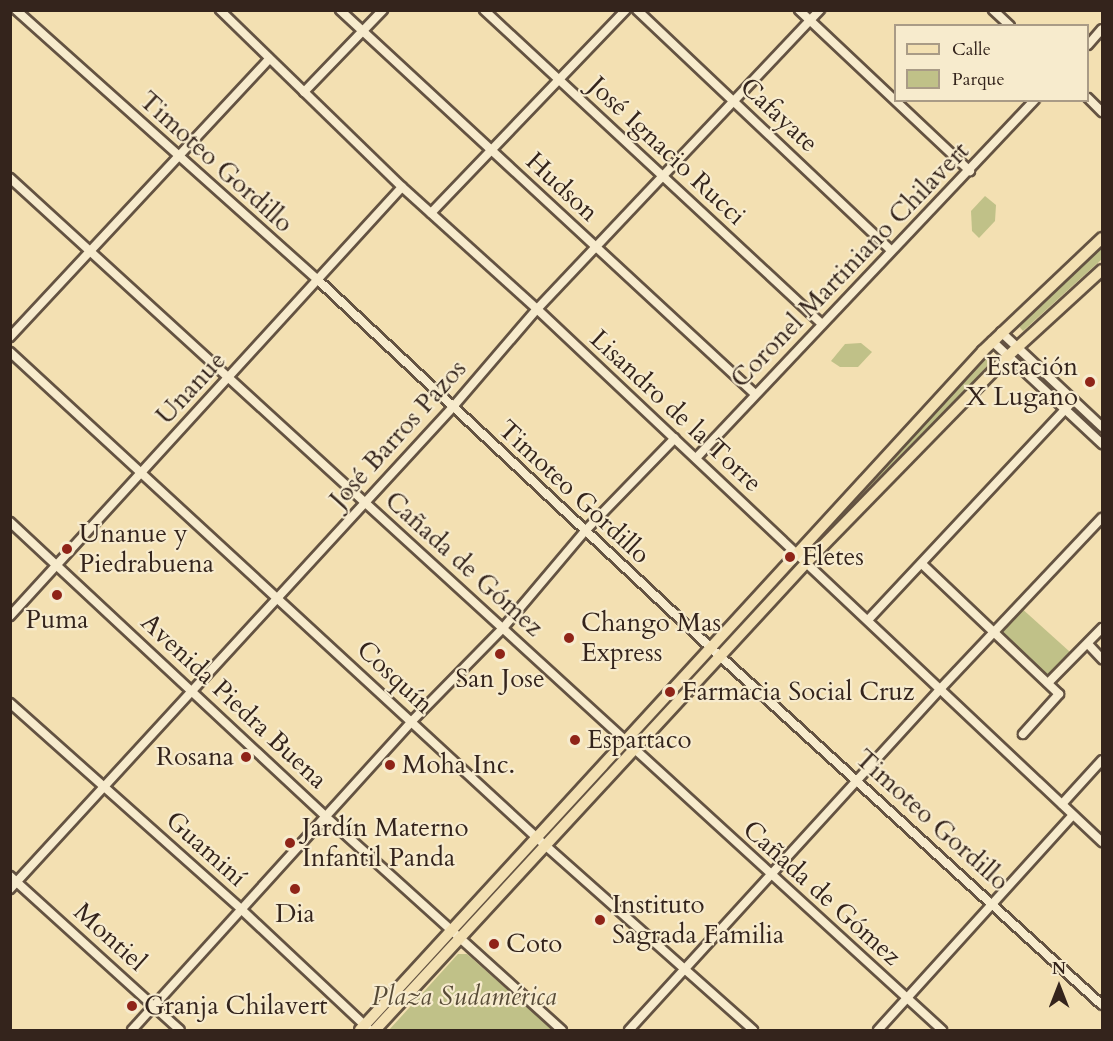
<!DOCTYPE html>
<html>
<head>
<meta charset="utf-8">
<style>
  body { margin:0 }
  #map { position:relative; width:1113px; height:1041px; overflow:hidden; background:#f3e0b2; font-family:Cardo,serif }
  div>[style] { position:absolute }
  .green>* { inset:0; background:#c0c188; transform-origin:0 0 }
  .roads { filter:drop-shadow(2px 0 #645342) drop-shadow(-2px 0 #645342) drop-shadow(0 2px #645342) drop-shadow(0 -2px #645342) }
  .minor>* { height:8px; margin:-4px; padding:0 4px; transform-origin:4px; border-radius:4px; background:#f7ebcd }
  .major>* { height:10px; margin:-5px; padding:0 5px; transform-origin:5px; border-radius:5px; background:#f3e0b2 }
  .dots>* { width:16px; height:16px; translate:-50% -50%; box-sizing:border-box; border:3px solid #f7ebcd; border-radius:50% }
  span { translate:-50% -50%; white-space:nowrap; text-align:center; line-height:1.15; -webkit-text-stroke:4.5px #f7ebcd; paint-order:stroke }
  .street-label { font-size:26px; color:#34241c }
  .poi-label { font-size:26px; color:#34241c }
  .right { translate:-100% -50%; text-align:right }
  .left { translate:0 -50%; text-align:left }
  .park-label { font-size:26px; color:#574b37; font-style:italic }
  .frame { position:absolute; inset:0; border:12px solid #34241c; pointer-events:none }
  .legend { position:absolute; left:894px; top:24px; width:195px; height:78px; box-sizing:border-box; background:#f7ebcd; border:2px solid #a99b86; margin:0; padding:8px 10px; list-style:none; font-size:18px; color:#34241c }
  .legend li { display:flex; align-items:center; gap:12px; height:30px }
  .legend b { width:30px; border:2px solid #a99b86 }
  .north { position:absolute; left:1029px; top:957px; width:60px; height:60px; -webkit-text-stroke:4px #f7ebcd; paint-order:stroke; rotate:0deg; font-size:16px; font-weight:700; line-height:24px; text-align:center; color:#34241c }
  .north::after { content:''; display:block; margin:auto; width:21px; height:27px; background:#34241c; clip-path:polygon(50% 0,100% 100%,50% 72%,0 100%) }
</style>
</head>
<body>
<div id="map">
  <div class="green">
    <div style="clip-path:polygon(985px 196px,996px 205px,995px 221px,979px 238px,972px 231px,971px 211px)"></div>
    <div style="clip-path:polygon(1102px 243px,1102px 259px,1023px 331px,1016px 323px)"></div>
    <div style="clip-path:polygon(861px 343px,872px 352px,858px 367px,840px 367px,831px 361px,845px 344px)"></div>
    <div style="clip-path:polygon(982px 356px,991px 364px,815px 547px,809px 542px)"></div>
    <div style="left:1019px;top:606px;width:75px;height:37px;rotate:42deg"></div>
    <div style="clip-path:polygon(458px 954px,467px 954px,553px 1030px,389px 1030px)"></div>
  </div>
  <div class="roads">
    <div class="minor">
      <div style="left:16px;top:10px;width:405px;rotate:41.8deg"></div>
      <div style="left:318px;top:280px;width:538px;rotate:43.12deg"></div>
      <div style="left:711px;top:648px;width:529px;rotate:42.4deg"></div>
      <div style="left:220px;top:10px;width:254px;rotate:44.2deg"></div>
      <div style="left:402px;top:187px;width:182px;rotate:42.1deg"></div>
      <div style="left:537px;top:309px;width:777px;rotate:43.33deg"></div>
      <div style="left:340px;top:10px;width:565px;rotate:42.78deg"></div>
      <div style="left:484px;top:10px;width:460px;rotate:42.9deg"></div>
      <div style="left:637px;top:10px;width:349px;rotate:43.4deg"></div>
      <div style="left:799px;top:10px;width:235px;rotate:43.3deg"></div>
      <div style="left:993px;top:10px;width:23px;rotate:43deg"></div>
      <div style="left:1088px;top:45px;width:21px;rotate:-49deg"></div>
      <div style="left:304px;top:92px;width:114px;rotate:-46.1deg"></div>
      <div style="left:1088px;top:98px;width:20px;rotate:45deg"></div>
      <div style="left:10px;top:178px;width:1263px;rotate:42.43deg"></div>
      <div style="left:431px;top:213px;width:281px;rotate:-46.2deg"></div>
      <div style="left:1001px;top:332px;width:139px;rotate:43.2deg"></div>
      <div style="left:10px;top:337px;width:380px;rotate:-47deg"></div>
      <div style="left:992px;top:341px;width:151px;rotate:43.1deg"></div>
      <div style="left:10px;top:352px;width:717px;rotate:42.68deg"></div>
      <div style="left:537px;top:838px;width:289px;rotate:41.6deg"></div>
      <div style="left:696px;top:458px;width:493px;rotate:-46.6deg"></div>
      <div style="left:10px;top:522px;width:432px;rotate:43deg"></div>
      <div style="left:326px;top:817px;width:318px;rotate:42.1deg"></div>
      <div style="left:922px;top:564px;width:189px;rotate:43.5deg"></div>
      <div style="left:1059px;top:694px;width:54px;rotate:132deg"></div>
      <div style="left:10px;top:616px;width:581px;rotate:-47.58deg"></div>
      <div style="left:868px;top:620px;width:301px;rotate:-46.9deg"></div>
      <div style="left:1088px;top:644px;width:21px;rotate:47deg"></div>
      <div style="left:1048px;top:683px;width:77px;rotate:-45.5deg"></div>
      <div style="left:10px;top:703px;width:311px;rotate:41.7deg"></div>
      <div style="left:242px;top:910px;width:175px;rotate:43.2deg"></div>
      <div style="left:1062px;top:804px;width:59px;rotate:-47.7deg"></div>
      <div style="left:10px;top:876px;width:229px;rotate:42.2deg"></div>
      <div style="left:10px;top:889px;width:653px;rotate:-47.42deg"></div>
      <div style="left:452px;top:408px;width:130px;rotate:-49.4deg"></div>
      <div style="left:537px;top:309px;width:412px;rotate:-46.6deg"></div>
      <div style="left:132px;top:1030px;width:416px;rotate:-47.8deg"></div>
      <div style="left:411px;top:722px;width:132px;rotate:-45.6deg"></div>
      <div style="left:503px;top:628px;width:127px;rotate:-49.8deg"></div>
      <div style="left:585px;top:531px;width:129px;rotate:-45.9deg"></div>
      <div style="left:629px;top:1030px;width:463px;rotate:-47.6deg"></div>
      <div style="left:941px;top:688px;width:234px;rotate:-46.6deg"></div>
      <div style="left:878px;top:1030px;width:290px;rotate:-47.8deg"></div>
    </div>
    <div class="major">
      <div style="left:360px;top:1030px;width:922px;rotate:-47.46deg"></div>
      <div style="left:983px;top:351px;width:164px;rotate:-43.5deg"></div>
      <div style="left:375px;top:1030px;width:637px;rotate:-47.29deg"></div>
      <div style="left:807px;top:562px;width:288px;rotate:-45.7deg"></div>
      <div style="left:1008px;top:356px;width:127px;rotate:-42.5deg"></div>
    </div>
  </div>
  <div class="dots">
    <div style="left:1090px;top:382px;background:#8f2418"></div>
    <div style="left:67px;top:549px;background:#8f2418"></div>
    <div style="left:790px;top:557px;background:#8f2418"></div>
    <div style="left:57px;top:595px;background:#8f2418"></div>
    <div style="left:569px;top:638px;background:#8f2418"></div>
    <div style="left:500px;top:654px;background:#8f2418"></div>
    <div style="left:670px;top:692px;background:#8f2418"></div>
    <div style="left:575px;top:740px;background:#8f2418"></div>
    <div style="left:246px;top:757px;background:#8f2418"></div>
    <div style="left:390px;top:765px;background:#8f2418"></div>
    <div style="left:290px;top:843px;background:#8f2418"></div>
    <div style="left:295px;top:889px;background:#8f2418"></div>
    <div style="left:600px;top:920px;background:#8f2418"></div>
    <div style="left:494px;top:944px;background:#8f2418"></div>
    <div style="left:132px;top:1006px;background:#8f2418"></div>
  </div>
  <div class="street-label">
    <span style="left:779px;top:115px;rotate:43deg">Cafayate</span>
    <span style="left:667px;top:151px;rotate:43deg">José Ignacio Rucci</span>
    <span style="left:216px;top:162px;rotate:42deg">Timoteo Gordillo</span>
    <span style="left:562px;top:187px;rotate:43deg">Hudson</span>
    <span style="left:850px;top:265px;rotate:-46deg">Coronel Martiniano Chilavert</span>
    <span style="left:191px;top:388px;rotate:-47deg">Unanue</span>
    <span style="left:676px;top:411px;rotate:43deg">Lisandro de la Torre</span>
    <span style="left:398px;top:434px;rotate:-48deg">José Barros Pazos</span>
    <span style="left:574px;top:492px;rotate:43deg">Timoteo Gordillo</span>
    <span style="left:464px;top:564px;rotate:42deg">Cañada de Gómez</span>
    <span style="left:395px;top:677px;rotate:43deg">Cosquín</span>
    <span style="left:234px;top:701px;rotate:43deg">Avenida Piedra Buena</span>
    <span style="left:932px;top:820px;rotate:42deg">Timoteo Gordillo</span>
    <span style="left:206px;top:849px;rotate:42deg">Guaminí</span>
    <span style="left:822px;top:893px;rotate:42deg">Cañada de Gómez</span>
    <span style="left:110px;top:937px;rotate:42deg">Montiel</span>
  </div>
  <div class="poi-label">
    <span class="right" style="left:1078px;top:382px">Estación<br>X Lugano</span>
    <span class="left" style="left:79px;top:549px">Unanue y<br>Piedrabuena</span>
    <span class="left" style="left:802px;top:557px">Fletes</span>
    <span style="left:57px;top:620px">Puma</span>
    <span class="left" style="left:581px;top:638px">Chango Mas<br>Express</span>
    <span style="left:500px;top:679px">San Jose</span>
    <span class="left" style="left:682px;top:692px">Farmacia Social Cruz</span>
    <span class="left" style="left:587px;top:740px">Espartaco</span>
    <span class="right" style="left:234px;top:757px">Rosana</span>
    <span class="left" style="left:402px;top:765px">Moha Inc.</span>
    <span class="left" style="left:302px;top:843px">Jardín Materno<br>Infantil Panda</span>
    <span class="left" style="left:612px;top:920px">Instituto<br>Sagrada Familia</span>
    <span style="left:295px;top:914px">Dia</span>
    <span class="left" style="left:506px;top:944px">Coto</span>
    <span class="left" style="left:144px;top:1006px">Granja Chilavert</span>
  </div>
  <div class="park-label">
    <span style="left:464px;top:997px">Plaza Sudamérica</span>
  </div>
  <div class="frame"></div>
  <ul class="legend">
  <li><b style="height:8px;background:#f3e0b2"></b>Calle</li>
  <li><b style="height:16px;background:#c0c188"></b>Parque</li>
  </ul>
  <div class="north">N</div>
</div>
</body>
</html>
